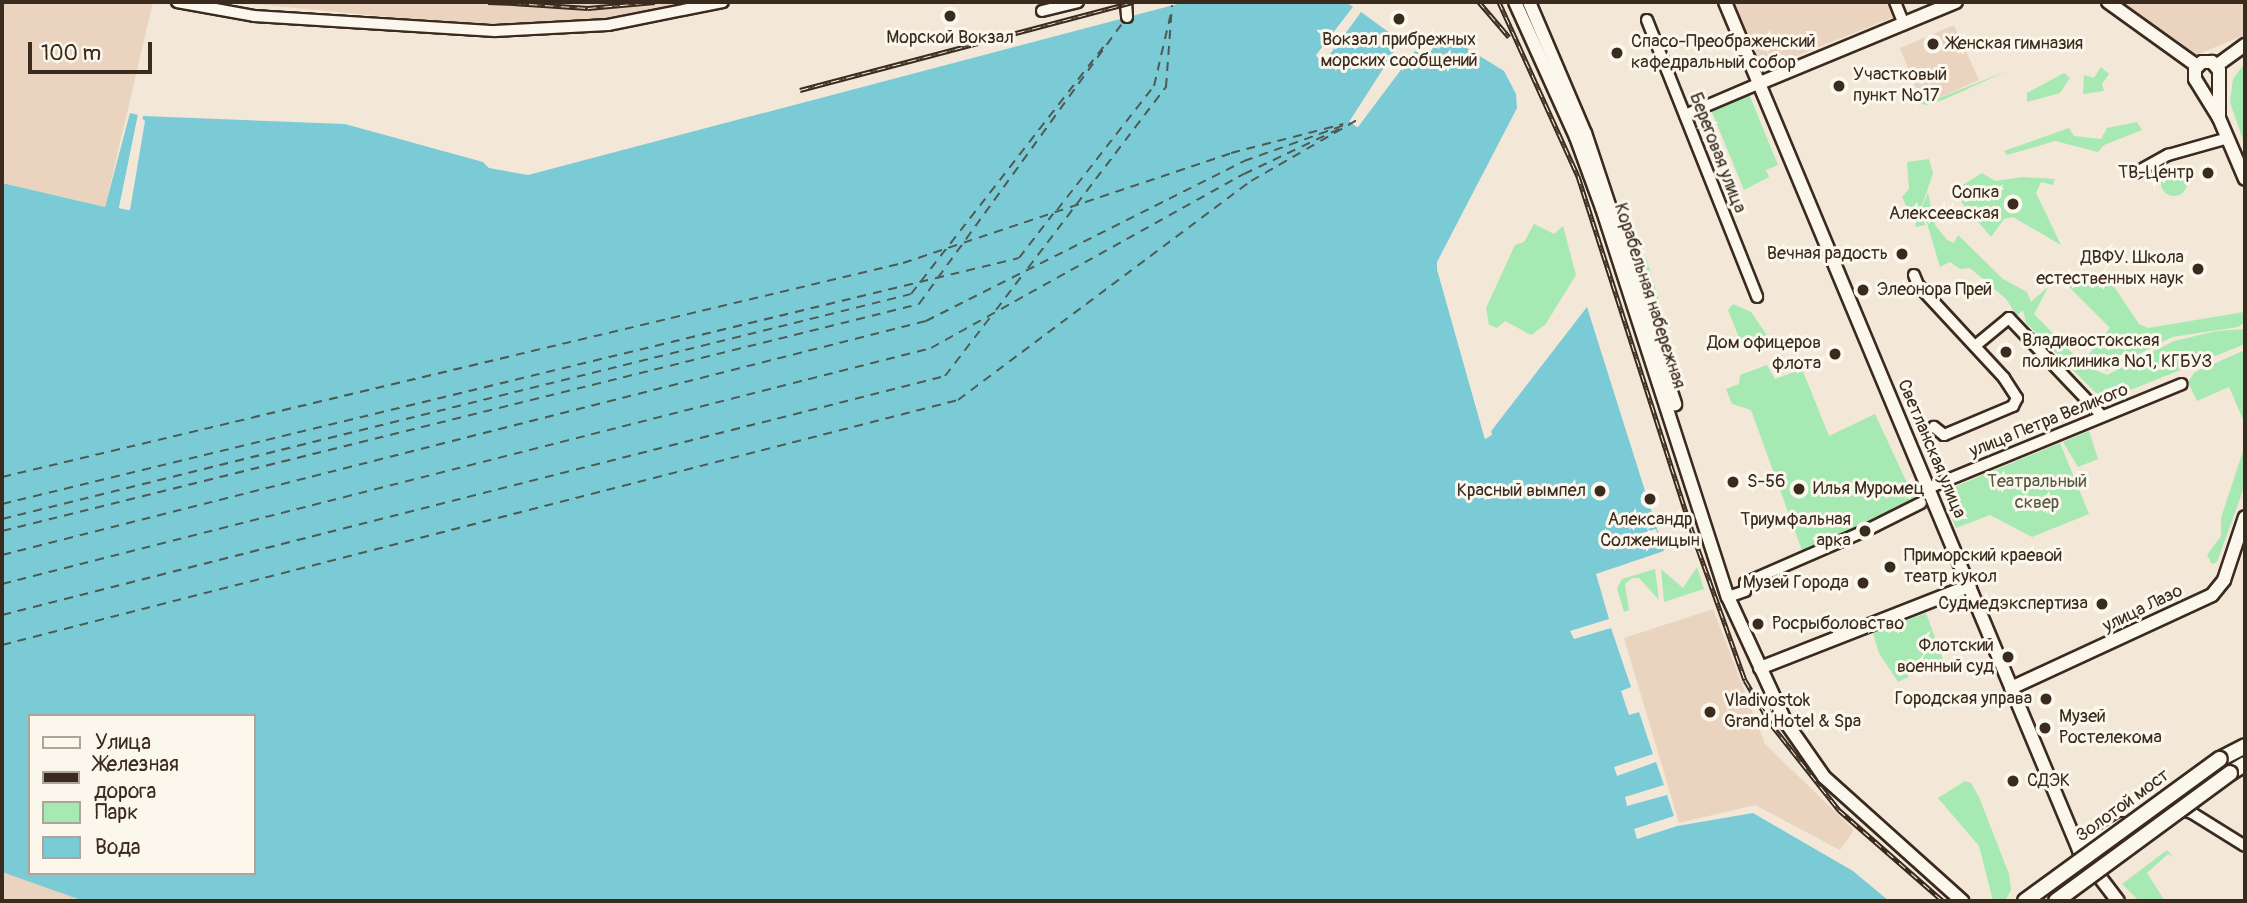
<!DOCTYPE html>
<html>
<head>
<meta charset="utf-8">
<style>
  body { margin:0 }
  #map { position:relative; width:2247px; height:903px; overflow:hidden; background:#f3e7d8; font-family:Pangolin,sans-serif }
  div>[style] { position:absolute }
  .built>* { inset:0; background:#ead4c0 }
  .green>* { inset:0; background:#a6e9b3; transform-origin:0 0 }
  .round { border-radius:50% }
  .water>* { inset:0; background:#7bcbd6 }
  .pier>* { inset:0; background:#f3e7d8; transform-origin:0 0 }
  .ferry>* { height:2px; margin-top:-1px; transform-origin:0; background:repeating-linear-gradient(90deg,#4e5a55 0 9px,transparent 0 16px) }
  .roads { filter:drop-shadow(2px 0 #3b2a1e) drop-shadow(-2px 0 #3b2a1e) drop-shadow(0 2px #3b2a1e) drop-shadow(0 -2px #3b2a1e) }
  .minor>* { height:10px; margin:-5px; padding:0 5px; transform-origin:5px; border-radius:5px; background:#fbf7ec }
  .major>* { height:12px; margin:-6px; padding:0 6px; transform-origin:6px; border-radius:6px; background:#fbf7ec }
  .highway>* { height:14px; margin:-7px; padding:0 7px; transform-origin:7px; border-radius:7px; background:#fbf7ec }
  .rail>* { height:5px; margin-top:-2.5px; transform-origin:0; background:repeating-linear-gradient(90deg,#fbf7ec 0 8px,#3b2a1e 0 16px); box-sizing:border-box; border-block:2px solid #3b2a1e }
  .bridges { filter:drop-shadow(2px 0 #3b2a1e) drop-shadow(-2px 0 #3b2a1e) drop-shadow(0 2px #3b2a1e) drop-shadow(0 -2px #3b2a1e) }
  .highway-bridge>* { height:14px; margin:-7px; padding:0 7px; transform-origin:7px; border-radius:7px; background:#fbf7ec }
  .dots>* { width:19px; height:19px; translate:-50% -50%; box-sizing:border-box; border:4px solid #fbf7ec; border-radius:50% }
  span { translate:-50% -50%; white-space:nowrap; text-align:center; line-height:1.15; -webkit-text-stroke:6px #fbf7ec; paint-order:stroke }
  .poi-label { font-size:18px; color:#3b2a1e }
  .left { translate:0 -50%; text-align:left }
  .right { translate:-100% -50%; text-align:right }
  .street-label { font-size:18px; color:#3b2a1e }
  .park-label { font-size:18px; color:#565a43 }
  .frame { position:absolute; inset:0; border:4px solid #3b2a1e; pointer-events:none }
  .legend { position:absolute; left:28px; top:714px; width:228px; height:161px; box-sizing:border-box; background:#fbf7ec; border:2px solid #aea59a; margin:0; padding:9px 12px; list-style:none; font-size:21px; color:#3b2a1e }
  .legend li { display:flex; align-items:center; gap:14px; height:35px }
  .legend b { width:35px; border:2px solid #aea59a }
  .scale { position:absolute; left:28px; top:42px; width:124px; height:32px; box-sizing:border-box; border:4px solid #3b2a1e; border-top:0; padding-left:9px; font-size:21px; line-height:24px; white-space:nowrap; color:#3b2a1e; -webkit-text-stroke:5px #fbf7ec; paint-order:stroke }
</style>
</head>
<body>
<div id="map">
  <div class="built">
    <div style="clip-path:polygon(2px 2px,153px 2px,105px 207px,2px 183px)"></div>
    <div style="clip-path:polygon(232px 2px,680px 2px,681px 5px,598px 22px,484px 26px)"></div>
    <div style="clip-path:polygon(1732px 2px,1888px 2px,1894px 17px,1761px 70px)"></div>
    <div style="clip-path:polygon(2121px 2px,2245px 2px,2245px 35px,2196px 55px)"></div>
    <div style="clip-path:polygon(1954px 25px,1979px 80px,1929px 102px,1927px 97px,1920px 99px,1900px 48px)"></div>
    <div style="clip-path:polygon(1713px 609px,1765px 744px,1854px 830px,1840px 850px,1755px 805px,1679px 823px,1624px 638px)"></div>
    <div style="clip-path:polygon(2px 871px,45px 885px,84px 901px,2px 901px)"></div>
  </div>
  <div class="green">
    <div style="clip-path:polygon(2245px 63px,2245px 139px,2243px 140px,2230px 102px,2233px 79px)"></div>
    <div style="clip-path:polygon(2101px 67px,2109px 74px,2102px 84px,2104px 91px,2083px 94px,2084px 75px,2094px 78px)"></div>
    <div style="clip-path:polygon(2007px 71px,1943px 100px,1926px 105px,1918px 103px,1918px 99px,1926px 97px,1929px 102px)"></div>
    <div style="clip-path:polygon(2064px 73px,2070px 78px,2060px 93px,2027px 102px,2027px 93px)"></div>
    <div style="clip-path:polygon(1749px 94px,1778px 165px,1766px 170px,1769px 177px,1744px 190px,1711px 110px)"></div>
    <div style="clip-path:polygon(2137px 122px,2142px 130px,2104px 145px,2098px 152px,2055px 141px,2007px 155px,2004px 151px,2069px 128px,2074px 136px,2101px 139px,2107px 128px)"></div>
    <div style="clip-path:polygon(1929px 159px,1933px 173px,1920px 212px,1928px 193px,1935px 225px,1947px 240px,1954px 243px,1958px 235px,2003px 279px,2027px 292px,2031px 302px,2048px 287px,2034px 314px,2085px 366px,2107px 375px,2174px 341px,2217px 331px,2245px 329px,2245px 344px,2118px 395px,2103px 396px,2095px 392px,2026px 323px,2023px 310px,2017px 316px,2006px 299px,1970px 268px,1960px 269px,1950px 262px,1940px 267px,1927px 223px,1923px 217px,1925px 225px,1916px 227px,1902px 197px,1909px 189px,1907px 162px)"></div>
    <div class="round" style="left:2161px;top:170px;width:26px;height:26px"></div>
    <div style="clip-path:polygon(1982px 173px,1995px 181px,2023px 177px,2055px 179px,2053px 185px,2041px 182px,2036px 193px,2061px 245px,2013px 217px,2004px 219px,1991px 237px,1962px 203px,1963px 185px)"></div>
    <div style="clip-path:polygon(1534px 224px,1554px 234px,1563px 226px,1576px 275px,1545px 325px,1531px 335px,1505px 321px,1497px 328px,1489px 325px,1486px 308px,1515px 245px,1524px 242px)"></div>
    <div style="left:1646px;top:258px;width:77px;height:7px;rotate:73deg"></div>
    <div style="clip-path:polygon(2084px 277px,2109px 279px,2139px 324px,2148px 328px,2244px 312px,2245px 322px,2238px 327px,2172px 337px,2107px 371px,2089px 354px,2110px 328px,2066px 284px)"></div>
    <div style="clip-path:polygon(1733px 304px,1751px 312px,1773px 344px,1744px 350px,1728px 310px)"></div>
    <div style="clip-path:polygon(2245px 350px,2245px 424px,2229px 387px,2197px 401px,2188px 382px,2195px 372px)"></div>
    <div style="clip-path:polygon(1767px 365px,1775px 379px,1802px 369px,1829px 436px,1875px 414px,1915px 500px,1803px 553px,1751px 410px,1732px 404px,1726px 389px,1739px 384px,1740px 375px)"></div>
    <div style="clip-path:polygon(2089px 431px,2098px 459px,2078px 467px,2063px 442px)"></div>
    <div style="clip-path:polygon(2060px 443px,2089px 514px,2032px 537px,1990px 515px,1956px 528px,1942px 492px)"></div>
    <div style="clip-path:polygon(2245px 445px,2245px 485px,2217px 562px,2212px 564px,2207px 555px,2221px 536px,2221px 518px)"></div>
    <div style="clip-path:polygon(1697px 567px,1704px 589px,1664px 602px,1661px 569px,1683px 588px)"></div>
    <div style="clip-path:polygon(1655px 569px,1659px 600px,1639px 578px,1632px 578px,1625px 584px,1629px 610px,1624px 612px,1617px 588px,1622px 579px)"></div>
    <div style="clip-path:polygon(1926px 613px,1943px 660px,1898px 682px,1879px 653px,1873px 633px)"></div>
    <div style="clip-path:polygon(1965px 781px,1971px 783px,1979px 797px,2009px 874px,2011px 890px,2005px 901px,1993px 901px,1979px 846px,1938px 798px)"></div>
    <div style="clip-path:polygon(2167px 850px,2173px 857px,2168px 854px,2147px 873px,2165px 901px,2139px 901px,2122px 884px)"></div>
  </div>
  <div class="water">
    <div style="clip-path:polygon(evenodd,1185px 2px,1346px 2px,1353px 7px,1316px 55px,1324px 62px,1361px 12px,1401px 41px,1350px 122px,1357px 127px,1415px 51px,1427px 56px,1444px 34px,1504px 71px,1516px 94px,1517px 108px,1437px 262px,1437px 269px,1485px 439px,1587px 307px,1664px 551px,1596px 574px,1609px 619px,1570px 631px,1574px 639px,1611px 628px,1631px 687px,1621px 691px,1629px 715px,1639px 712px,1653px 754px,1614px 767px,1617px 776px,1656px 762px,1664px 785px,1625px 797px,1627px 806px,1667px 795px,1674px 816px,1634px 829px,1637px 839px,1677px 826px,1753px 813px,1853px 871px,1889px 901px,84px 901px,2px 872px,2px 183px,105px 207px,130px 113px,138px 115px,119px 208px,129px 210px,143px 116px,345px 124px,483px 162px,489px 168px,528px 175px,1185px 2px,30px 716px,254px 716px,254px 873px,30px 873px,30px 716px)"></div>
  </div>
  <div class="pier">
    <div style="clip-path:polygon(1353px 7px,1323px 57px,1361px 12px,1324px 62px,1316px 56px)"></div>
    <div style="clip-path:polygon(1401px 41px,1355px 121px,1415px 51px,1358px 127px,1349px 122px)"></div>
    <div style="clip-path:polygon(138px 115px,145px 121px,130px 210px,119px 208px)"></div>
    <div style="clip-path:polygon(1442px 253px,1441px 268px,1486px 435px,1491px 430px,1492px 435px,1485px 439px,1437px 269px)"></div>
    <div style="left:1656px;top:529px;width:7px;height:52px;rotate:74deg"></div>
  </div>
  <div class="ferry">
    <div style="left:1057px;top:210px;width:157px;rotate:-52deg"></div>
    <div style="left:1154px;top:86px;width:75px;rotate:-76.9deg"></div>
    <div style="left:1028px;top:268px;width:228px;rotate:-52.7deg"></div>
    <div style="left:1166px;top:87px;width:82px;rotate:-85.8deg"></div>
    <div style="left:996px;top:310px;width:46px;rotate:-52.9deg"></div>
    <div style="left:2px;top:477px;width:926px;rotate:-13.36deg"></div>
    <div style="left:903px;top:263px;width:346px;rotate:-18.5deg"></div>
    <div style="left:1231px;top:153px;width:116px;rotate:-14.5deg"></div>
    <div style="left:2px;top:504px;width:1046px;rotate:-13.6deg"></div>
    <div style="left:1019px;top:258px;width:56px;rotate:-52.3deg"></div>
    <div style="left:2px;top:519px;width:936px;rotate:-13.9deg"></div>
    <div style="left:911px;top:294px;width:319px;rotate:-52.1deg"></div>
    <div style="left:2px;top:531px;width:945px;rotate:-13.9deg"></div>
    <div style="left:919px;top:304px;width:352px;rotate:-54.1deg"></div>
    <div style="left:2px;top:555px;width:953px;rotate:-14.21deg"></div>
    <div style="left:926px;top:321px;width:356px;rotate:-26.7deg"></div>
    <div style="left:1244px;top:161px;width:113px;rotate:-19.7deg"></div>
    <div style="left:2px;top:584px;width:959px;rotate:-14.25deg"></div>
    <div style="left:931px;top:348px;width:358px;rotate:-29.1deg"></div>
    <div style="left:1244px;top:174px;width:107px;rotate:-25.4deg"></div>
    <div style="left:2px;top:615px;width:973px;rotate:-14.22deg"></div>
    <div style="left:945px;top:376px;width:77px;rotate:-52.4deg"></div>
    <div style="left:2px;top:645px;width:987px;rotate:-14.37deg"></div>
    <div style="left:958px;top:400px;width:366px;rotate:-36.8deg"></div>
    <div style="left:1251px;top:181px;width:122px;rotate:-29.9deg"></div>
  </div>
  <div class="roads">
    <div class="minor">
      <div style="left:177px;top:2px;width:78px;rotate:10.3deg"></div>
      <div style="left:254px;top:16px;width:241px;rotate:3.6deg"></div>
      <div style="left:495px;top:31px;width:113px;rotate:-3deg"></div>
      <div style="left:608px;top:25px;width:117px;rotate:-11.3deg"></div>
      <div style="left:1126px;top:2px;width:15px;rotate:86deg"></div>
      <div style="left:1895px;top:2px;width:24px;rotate:68deg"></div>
      <div style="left:1042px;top:11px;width:37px;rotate:-14deg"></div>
      <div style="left:1647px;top:20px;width:298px;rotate:68.3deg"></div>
      <div style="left:1685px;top:115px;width:82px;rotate:-23.1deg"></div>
      <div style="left:2135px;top:173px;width:38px;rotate:-29deg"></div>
      <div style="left:2168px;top:155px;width:62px;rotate:-15.8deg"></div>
      <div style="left:1914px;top:275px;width:11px;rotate:68deg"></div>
      <div style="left:1918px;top:285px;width:127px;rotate:47.2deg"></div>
      <div style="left:2004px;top:378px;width:24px;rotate:57deg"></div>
      <div style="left:2017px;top:398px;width:9px;rotate:117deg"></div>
      <div style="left:2013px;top:406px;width:75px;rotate:157.2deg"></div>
      <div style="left:1944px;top:435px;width:13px;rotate:-141deg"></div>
      <div style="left:1975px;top:346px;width:44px;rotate:-39.5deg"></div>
      <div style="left:2009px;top:318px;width:135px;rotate:46.5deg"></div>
      <div style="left:1928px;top:488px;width:274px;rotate:-22.3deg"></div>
      <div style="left:1869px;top:529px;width:58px;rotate:-26.6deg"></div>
      <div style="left:1728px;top:597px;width:18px;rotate:-19deg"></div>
      <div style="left:1745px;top:591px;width:8px;rotate:-90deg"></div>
      <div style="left:1745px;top:583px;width:125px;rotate:-23.5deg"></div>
      <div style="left:2155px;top:809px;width:13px;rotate:-13deg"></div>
      <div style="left:2168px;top:806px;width:25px;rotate:16deg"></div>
      <div style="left:2192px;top:813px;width:62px;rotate:31.9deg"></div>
      <div style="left:2079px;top:850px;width:51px;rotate:-32.1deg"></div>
    </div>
    <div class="major">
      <div style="left:1515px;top:2px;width:148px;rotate:65.7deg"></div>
      <div style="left:1576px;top:137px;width:76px;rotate:69.9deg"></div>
      <div style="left:1602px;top:208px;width:409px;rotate:72.1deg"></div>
      <div style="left:1728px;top:597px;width:136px;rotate:65.3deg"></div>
      <div style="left:1785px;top:721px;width:68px;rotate:55.1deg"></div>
      <div style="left:1824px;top:777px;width:186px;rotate:41.9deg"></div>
      <div style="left:1529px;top:2px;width:142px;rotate:66.9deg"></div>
      <div style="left:1585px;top:133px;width:286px;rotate:71.6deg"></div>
      <div style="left:1725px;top:2px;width:919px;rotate:67.34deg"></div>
      <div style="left:2079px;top:850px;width:64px;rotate:52.6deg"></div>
      <div style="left:2108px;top:2px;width:110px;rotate:35.7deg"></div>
      <div style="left:2216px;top:66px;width:36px;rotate:-36deg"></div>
      <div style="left:1760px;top:83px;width:212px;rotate:-22.5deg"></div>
      <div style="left:2219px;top:118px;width:48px;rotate:-90deg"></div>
      <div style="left:2219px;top:70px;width:11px;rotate:-131deg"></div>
      <div style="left:2212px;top:62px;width:10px;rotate:180deg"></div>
      <div style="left:2202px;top:62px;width:10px;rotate:135deg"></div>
      <div style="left:2195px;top:69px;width:10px;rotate:90deg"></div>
      <div style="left:2195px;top:79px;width:46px;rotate:58.4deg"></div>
      <div style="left:2219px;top:118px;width:66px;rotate:66.9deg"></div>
      <div style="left:1760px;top:668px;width:225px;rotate:-21.4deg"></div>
      <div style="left:2011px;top:688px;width:221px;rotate:-24.8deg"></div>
      <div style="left:2212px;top:595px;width:19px;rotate:-51deg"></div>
      <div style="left:2224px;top:580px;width:66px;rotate:-71.6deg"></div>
    </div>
    <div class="highway">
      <div style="left:2220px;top:759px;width:28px;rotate:-27deg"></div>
      <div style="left:2230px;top:773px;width:17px;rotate:-31deg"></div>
    </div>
  </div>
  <div class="rail">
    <div style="left:488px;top:2px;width:35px;rotate:2deg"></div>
    <div style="left:1479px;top:2px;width:46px;rotate:49.4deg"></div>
    <div style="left:1499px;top:2px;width:191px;rotate:65.6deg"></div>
    <div style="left:1578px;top:176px;width:377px;rotate:72.2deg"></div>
    <div style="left:1693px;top:535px;width:154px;rotate:70.3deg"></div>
    <div style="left:1745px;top:680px;width:51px;rotate:59.4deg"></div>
    <div style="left:1771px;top:724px;width:110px;rotate:51.7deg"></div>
    <div style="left:1839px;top:810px;width:138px;rotate:41.2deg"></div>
    <div style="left:513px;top:3px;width:75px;rotate:3.8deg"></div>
    <div style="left:588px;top:8px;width:67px;rotate:-5.1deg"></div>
    <div style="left:800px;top:90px;width:345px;rotate:-14.8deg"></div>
  </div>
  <div class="bridges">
    <div class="highway-bridge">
      <div style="left:2025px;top:901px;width:241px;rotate:-36.1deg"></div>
      <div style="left:2056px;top:901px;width:216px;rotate:-36.3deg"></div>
    </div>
  </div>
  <div class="dots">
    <div style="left:950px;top:16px;background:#3b2a1e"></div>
    <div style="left:1399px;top:19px;background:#3b2a1e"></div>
    <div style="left:1933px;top:44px;background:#3b2a1e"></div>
    <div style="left:1617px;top:53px;background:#3b2a1e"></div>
    <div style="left:1839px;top:86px;background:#3b2a1e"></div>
    <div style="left:2208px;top:173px;background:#3b2a1e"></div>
    <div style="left:2013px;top:204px;background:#3b2a1e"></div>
    <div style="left:1902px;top:254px;background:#3b2a1e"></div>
    <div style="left:2198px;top:269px;background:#3b2a1e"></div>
    <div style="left:1863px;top:290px;background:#3b2a1e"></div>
    <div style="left:2006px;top:352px;background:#3b2a1e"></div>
    <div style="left:1835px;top:354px;background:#3b2a1e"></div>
    <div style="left:1733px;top:482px;background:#3b2a1e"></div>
    <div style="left:1799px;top:489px;background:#3b2a1e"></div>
    <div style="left:1600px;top:491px;background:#3b2a1e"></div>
    <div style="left:1650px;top:499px;background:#3b2a1e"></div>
    <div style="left:1865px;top:531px;background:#3b2a1e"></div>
    <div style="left:1890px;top:567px;background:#3b2a1e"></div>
    <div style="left:1863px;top:583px;background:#3b2a1e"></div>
    <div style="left:2102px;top:604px;background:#3b2a1e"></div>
    <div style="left:1758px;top:624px;background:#3b2a1e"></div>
    <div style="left:2008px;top:657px;background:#3b2a1e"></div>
    <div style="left:2046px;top:699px;background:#3b2a1e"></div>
    <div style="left:1710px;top:712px;background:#3b2a1e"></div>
    <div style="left:2045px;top:728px;background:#3b2a1e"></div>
    <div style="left:2013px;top:781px;background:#3b2a1e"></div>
  </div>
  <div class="poi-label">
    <span style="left:950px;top:38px">Морской Вокзал</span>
    <span style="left:1399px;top:51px">Вокзал прибрежных<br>морских сообщений</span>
    <span class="left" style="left:1631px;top:53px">Спасо-Преображенский<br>кафедральный собор</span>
    <span class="left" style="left:1947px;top:44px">Женская гимназия</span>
    <span class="left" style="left:1853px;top:86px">Участковый<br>пункт №17</span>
    <span class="right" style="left:2194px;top:173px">ТВ-Центр</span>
    <span class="right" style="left:1999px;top:204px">Сопка<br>Алексеевская</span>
    <span class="right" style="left:1888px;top:254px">Вечная радость</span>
    <span class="right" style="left:2184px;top:269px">ДВФУ. Школа<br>естественных наук</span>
    <span class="left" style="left:1877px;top:290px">Элеонора Прей</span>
    <span class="left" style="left:2022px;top:352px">Владивостокская<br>поликлиника №1, КГБУЗ</span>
    <span class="right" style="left:1821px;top:354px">Дом офицеров<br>флота</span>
    <span class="left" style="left:1747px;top:482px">S-56</span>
    <span class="left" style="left:1813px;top:489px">Илья Муромец</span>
    <span class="right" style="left:1586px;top:491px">Красный вымпел</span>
    <span style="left:1650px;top:531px">Александр<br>Солженицын</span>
    <span class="right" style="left:1851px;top:531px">Триумфальная<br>арка</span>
    <span class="left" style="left:1904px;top:567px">Приморский краевой<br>театр кукол</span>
    <span class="right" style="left:1849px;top:583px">Музей Города</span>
    <span class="right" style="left:2088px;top:604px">Судмедэкспертиза</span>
    <span class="left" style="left:1772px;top:624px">Росрыболовство</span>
    <span class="right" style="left:1994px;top:657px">Флотский<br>военный суд</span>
    <span class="right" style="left:2032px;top:699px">Городская управа</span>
    <span class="left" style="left:1724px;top:712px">Vladivostok<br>Grand Hotel &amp; Spa</span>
    <span class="left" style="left:2059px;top:728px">Музей<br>Ростелекома</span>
    <span class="left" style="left:2027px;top:781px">СДЭК</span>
  </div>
  <div class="street-label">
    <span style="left:1717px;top:153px;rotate:69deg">Береговая улица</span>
    <span style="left:1649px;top:296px;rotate:72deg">Корабельная набережная</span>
    <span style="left:2049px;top:421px;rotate:-22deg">улица Петра Великого</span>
    <span style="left:1931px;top:449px;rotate:67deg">Светланская улица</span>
    <span style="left:2143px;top:609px;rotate:-26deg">улица Лазо</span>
    <span style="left:2123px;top:806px;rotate:-36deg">Золотой мост</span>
  </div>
  <div class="park-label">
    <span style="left:2037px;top:493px">Театральный<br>сквер</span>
  </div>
  <div class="frame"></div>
  <ul class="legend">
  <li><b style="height:9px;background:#fbf7ec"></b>Улица</li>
  <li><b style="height:9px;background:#3b2a1e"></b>Железная дорога</li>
  <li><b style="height:19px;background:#a6e9b3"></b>Парк</li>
  <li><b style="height:19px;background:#7bcbd6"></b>Вода</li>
  </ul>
  <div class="scale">100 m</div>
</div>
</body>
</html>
